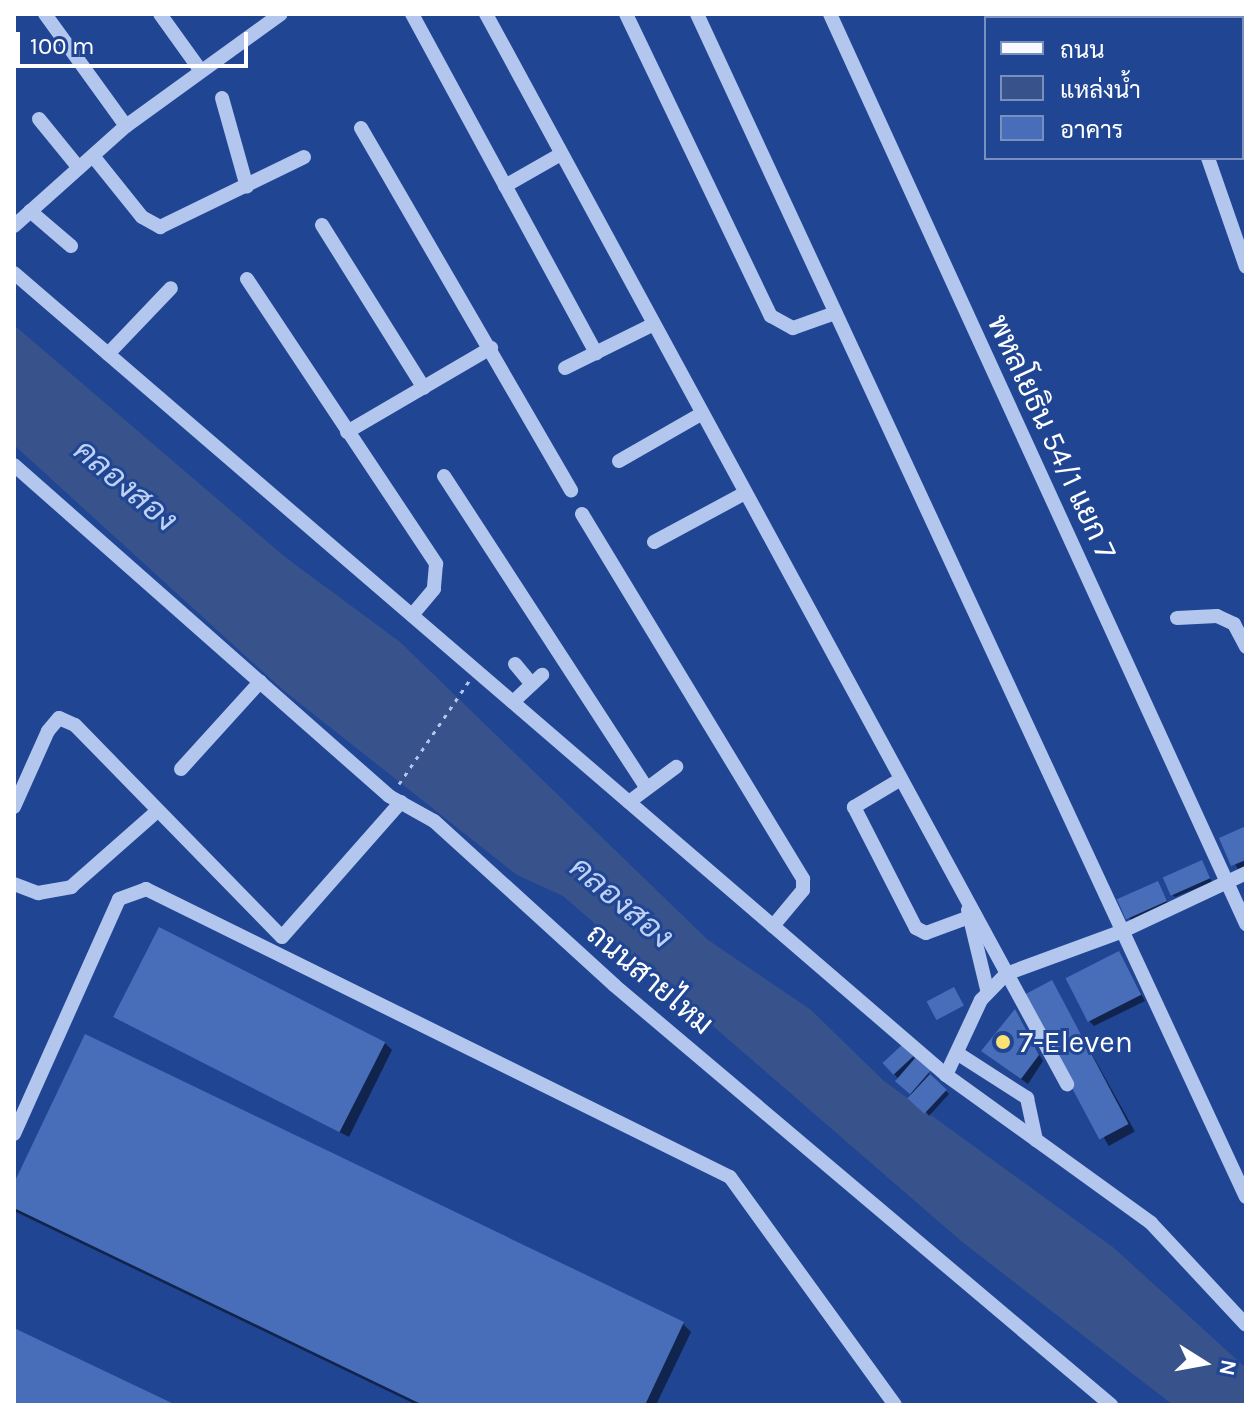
<!DOCTYPE html>
<html>
<head>
<meta charset="utf-8">
<style>
  body { margin:0 }
  #map { position:relative; width:1260px; height:1419px; overflow:hidden; background:#204593; font-family:Karla,Sarabun,sans-serif }
  div>[style] { position:absolute }
  .water>* { inset:0; background:#38528c }
  .shadow>* { inset:0; background:#0007; transform-origin:0 0 }
  .building>* { inset:0; background:#496eb9; transform-origin:0 0 }
  .path>* { height:3px; margin-top:-1.5px; transform-origin:0; background:repeating-linear-gradient(90deg,#b2c6ee 0 4px,transparent 0 10px) }
  .minor>* { height:14px; margin:-7px; padding:0 7px; transform-origin:7px; border-radius:7px; background:#b2c6ee }
  .major>* { height:20px; margin:-10px; padding:0 10px; transform-origin:10px; border-radius:10px; background:#f9faff }
  .rail>* { height:5px; margin-top:-2.5px; transform-origin:0; background:repeating-linear-gradient(90deg,#fff 0 14px,transparent 0 20px) }
  .dots>* { width:22px; height:22px; translate:-50% -50%; box-sizing:border-box; border:4px solid #204593; border-radius:50% }
  span { translate:-50% -50%; white-space:nowrap; text-align:center; line-height:1.15; -webkit-text-stroke:6px #204593; paint-order:stroke }
  .street-label { font-size:30px; color:#fff }
  .poi-label { font-size:30px; color:#fff }
  .left { translate:0 -50%; text-align:left }
  .water-label { font-size:32px; color:#bed1f4; font-style:italic }
  .frame { position:absolute; inset:0; border:16px solid #fff; pointer-events:none }
  .legend { position:absolute; left:984px; top:16px; width:260px; height:144px; box-sizing:border-box; background:#204593; border:2px solid #798fbe; margin:0; padding:10px 14px; list-style:none; font-size:24px; color:#fff }
  .legend li { display:flex; align-items:center; gap:16px; height:40px }
  .legend b { width:40px; border:2px solid #798fbe }
  .north { position:absolute; left:1164px; top:1323px; width:80px; height:80px; -webkit-text-stroke:6px #204593; paint-order:stroke; rotate:101deg; font-size:22px; font-weight:700; line-height:32px; text-align:center; color:#fff }
  .north::after { content:''; display:block; margin:auto; width:28px; height:36px; background:#fff; clip-path:polygon(50% 0,100% 100%,50% 72%,0 100%) }
  .scale { position:absolute; left:16px; top:32px; width:232px; height:36px; box-sizing:border-box; border:4px solid #fff; border-top:0; padding-left:10px; font-size:24px; line-height:28px; white-space:nowrap; color:#fff; -webkit-text-stroke:6px #204593; paint-order:stroke }
</style>
</head>
<body>
<div id="map">
  <div class="water">
    <div style="clip-path:polygon(14px 325px,285px 557px,400px 642px,708px 940px,811px 1010px,884px 1081px,1114px 1248px,1246px 1368px,1246px 1405px,1173px 1405px,961px 1241px,563px 896px,517px 875px,283px 690px,14px 445px)"></div>
  </div>
  <div class="shadow">
    <div style="clip-path:polygon(1246px 828px,1246px 868px,1239px 871px,1221px 839px)"></div>
    <div style="clip-path:polygon(1202px 862px,1212px 882px,1175px 897px,1171px 894px)"></div>
    <div style="left:1158px;top:884px;width:24px;height:41px;rotate:62deg"></div>
    <div style="clip-path:polygon(1119px 953px,1145px 1001px,1094px 1026px,1088px 1020px)"></div>
    <div style="left:1052px;top:982px;width:171px;height:30px;rotate:61deg"></div>
    <div style="clip-path:polygon(1015px 1012px,1043px 1061px,1028px 1084px,990px 1057px)"></div>
    <div style="clip-path:polygon(117px 1016px,384px 1042px,392px 1050px,349px 1137px)"></div>
    <div style="clip-path:polygon(903px 1047px,949px 1094px,929px 1116px,886px 1064px)"></div>
    <div style="clip-path:polygon(14px 1188px,683px 1324px,691px 1332px,656px 1405px,417px 1405px,14px 1211px)"></div>
  </div>
  <div class="building">
    <div style="clip-path:polygon(1246px 826px,1246px 860px,1231px 866px,1219px 838px)"></div>
    <div style="left:1202px;top:860px;width:20px;height:43px;rotate:66deg"></div>
    <div style="left:1158px;top:881px;width:22px;height:45px;rotate:66deg"></div>
    <div style="left:159px;top:927px;width:254px;height:101px;rotate:27deg"></div>
    <div style="left:1119px;top:951px;width:49px;height:60px;rotate:63deg"></div>
    <div style="left:1052px;top:980px;width:163px;height:33px;rotate:62deg"></div>
    <div style="left:954px;top:987px;width:21px;height:31px;rotate:62deg"></div>
    <div style="clip-path:polygon(1015px 1009px,1039px 1055px,1021px 1079px,981px 1051px)"></div>
    <div style="clip-path:polygon(85px 1034px,684px 1322px,645px 1405px,423px 1405px,14px 1208px,14px 1183px)"></div>
    <div style="left:903px;top:1044px;width:16px;height:28px;rotate:47deg"></div>
    <div style="left:916px;top:1057px;width:20px;height:32px;rotate:41deg"></div>
    <div style="left:930px;top:1074px;width:23px;height:33px;rotate:43deg"></div>
    <div style="clip-path:polygon(14px 1328px,176px 1405px,14px 1405px)"></div>
  </div>
  <div class="path">
    <div style="left:399px;top:784px;width:125px;rotate:-55.8deg"></div>
  </div>
  <div class="minor">
    <div style="left:45px;top:14px;width:138px;rotate:54.1deg"></div>
    <div style="left:160px;top:14px;width:70px;rotate:54.3deg"></div>
    <div style="left:412px;top:14px;width:386px;rotate:61.5deg"></div>
    <div style="left:486px;top:14px;width:1218px;rotate:61.5deg"></div>
    <div style="left:626px;top:14px;width:335px;rotate:64.4deg"></div>
    <div style="left:771px;top:316px;width:25px;rotate:29deg"></div>
    <div style="left:793px;top:328px;width:45px;rotate:-19.7deg"></div>
    <div style="left:697px;top:14px;width:1304px;rotate:65.11deg"></div>
    <div style="left:830px;top:14px;width:1001px;rotate:65.43deg"></div>
    <div style="left:1159px;top:14px;width:4px;rotate:76deg"></div>
    <div style="left:222px;top:98px;width:92px;rotate:74.3deg"></div>
    <div style="left:39px;top:119px;width:63px;rotate:50.8deg"></div>
    <div style="left:361px;top:128px;width:419px;rotate:59.9deg"></div>
    <div style="left:93px;top:156px;width:78px;rotate:51.2deg"></div>
    <div style="left:142px;top:217px;width:21px;rotate:29deg"></div>
    <div style="left:160px;top:227px;width:160px;rotate:-25.9deg"></div>
    <div style="left:1208px;top:158px;width:115px;rotate:70.8deg"></div>
    <div style="left:505px;top:186px;width:64px;rotate:-29.7deg"></div>
    <div style="left:30px;top:211px;width:54px;rotate:40.5deg"></div>
    <div style="left:322px;top:225px;width:192px;rotate:58deg"></div>
    <div style="left:14px;top:226px;width:150px;rotate:-41.8deg"></div>
    <div style="left:126px;top:126px;width:191px;rotate:-35.9deg"></div>
    <div style="left:14px;top:273px;width:1230px;rotate:40.71deg"></div>
    <div style="left:946px;top:1075px;width:253px;rotate:35.8deg"></div>
    <div style="left:1151px;top:1223px;width:139px;rotate:47deg"></div>
    <div style="left:247px;top:279px;width:342px;rotate:56.4deg"></div>
    <div style="left:436px;top:564px;width:25px;rotate:95deg"></div>
    <div style="left:434px;top:589px;width:34px;rotate:130deg"></div>
    <div style="left:108px;top:354px;width:91px;rotate:-46.3deg"></div>
    <div style="left:565px;top:368px;width:97px;rotate:-26.3deg"></div>
    <div style="left:347px;top:432px;width:167px;rotate:-30.3deg"></div>
    <div style="left:619px;top:461px;width:95px;rotate:-29.8deg"></div>
    <div style="left:14px;top:465px;width:500px;rotate:41.43deg"></div>
    <div style="left:389px;top:796px;width:51px;rotate:29.1deg"></div>
    <div style="left:434px;top:821px;width:244px;rotate:42.3deg"></div>
    <div style="left:614px;top:985px;width:651px;rotate:40.2deg"></div>
    <div style="left:444px;top:476px;width:367px;rotate:57deg"></div>
    <div style="left:582px;top:514px;width:427px;rotate:58.8deg"></div>
    <div style="left:803px;top:879px;width:11px;rotate:90deg"></div>
    <div style="left:803px;top:890px;width:47px;rotate:129.8deg"></div>
    <div style="left:654px;top:542px;width:103px;rotate:-28.3deg"></div>
    <div style="left:1177px;top:618px;width:40px;rotate:-2.9deg"></div>
    <div style="left:1217px;top:616px;width:19px;rotate:25deg"></div>
    <div style="left:1234px;top:624px;width:26px;rotate:62deg"></div>
    <div style="left:515px;top:664px;width:26px;rotate:50deg"></div>
    <div style="left:513px;top:702px;width:40px;rotate:-43deg"></div>
    <div style="left:181px;top:769px;width:118px;rotate:-47.8deg"></div>
    <div style="left:901px;top:779px;width:55px;rotate:149.2deg"></div>
    <div style="left:854px;top:807px;width:136px;rotate:62.9deg"></div>
    <div style="left:916px;top:928px;width:11px;rotate:27deg"></div>
    <div style="left:926px;top:933px;width:52px;rotate:-20.2deg"></div>
    <div style="left:629px;top:802px;width:59px;rotate:-36.7deg"></div>
    <div style="left:14px;top:807px;width:83px;rotate:-65.9deg"></div>
    <div style="left:48px;top:731px;width:17px;rotate:-50deg"></div>
    <div style="left:59px;top:718px;width:17px;rotate:24deg"></div>
    <div style="left:75px;top:725px;width:296px;rotate:45.7deg"></div>
    <div style="left:282px;top:937px;width:180px;rotate:-48.6deg"></div>
    <div style="left:14px;top:884px;width:26px;rotate:21deg"></div>
    <div style="left:38px;top:893px;width:34px;rotate:-10deg"></div>
    <div style="left:71px;top:887px;width:112px;rotate:-41.4deg"></div>
    <div style="left:968px;top:910px;width:81px;rotate:76.5deg"></div>
    <div style="left:960px;top:1055px;width:80px;rotate:32.7deg"></div>
    <div style="left:1027px;top:1098px;width:43px;rotate:77.9deg"></div>
    <div style="left:946px;top:1075px;width:83px;rotate:-65deg"></div>
    <div style="left:981px;top:1000px;width:36px;rotate:-46deg"></div>
    <div style="left:1006px;top:974px;width:125px;rotate:-20.2deg"></div>
    <div style="left:1123px;top:931px;width:136px;rotate:-25.2deg"></div>
    <div style="left:14px;top:1134px;width:257px;rotate:-65.9deg"></div>
    <div style="left:119px;top:899px;width:29px;rotate:-20deg"></div>
    <div style="left:146px;top:889px;width:651px;rotate:26.25deg"></div>
    <div style="left:730px;top:1177px;width:281px;rotate:54.1deg"></div>
  </div>
  <div class="major">
    <div style="left:1216px;top:14px;width:4px;rotate:76deg"></div>
    <div style="left:1242px;top:96px;width:13px;rotate:72deg"></div>
  </div>
  <div class="rail">
    <div style="left:1227px;top:14px;width:4px;rotate:76deg"></div>
    <div style="left:1242px;top:24px;width:13px;rotate:72deg"></div>
    <div style="left:1242px;top:61px;width:13px;rotate:72deg"></div>
  </div>
  <div class="dots">
    <div style="left:1003px;top:1042px;background:#fbe373"></div>
  </div>
  <div class="street-label">
    <span style="left:1052px;top:437px;rotate:65deg">พหลโยธิน 54/1 แยก 7</span>
    <span style="left:650px;top:979px;rotate:40deg">ถนนสายไหม</span>
  </div>
  <div class="poi-label">
    <span class="left" style="left:1019px;top:1042px">7-Eleven</span>
  </div>
  <div class="water-label">
    <span style="left:125px;top:486px;rotate:40deg">คลองสอง</span>
    <span style="left:621px;top:903px;rotate:40deg">คลองสอง</span>
  </div>
  <div class="frame"></div>
  <ul class="legend">
  <li><b style="height:10px;background:#f9faff"></b>ถนน</li>
  <li><b style="height:22px;background:#38528c"></b>แหล่งน้ำ</li>
  <li><b style="height:22px;background:#496eb9"></b>อาคาร</li>
  </ul>
  <div class="north">N</div>
  <div class="scale">100 m</div>
</div>
</body>
</html>
